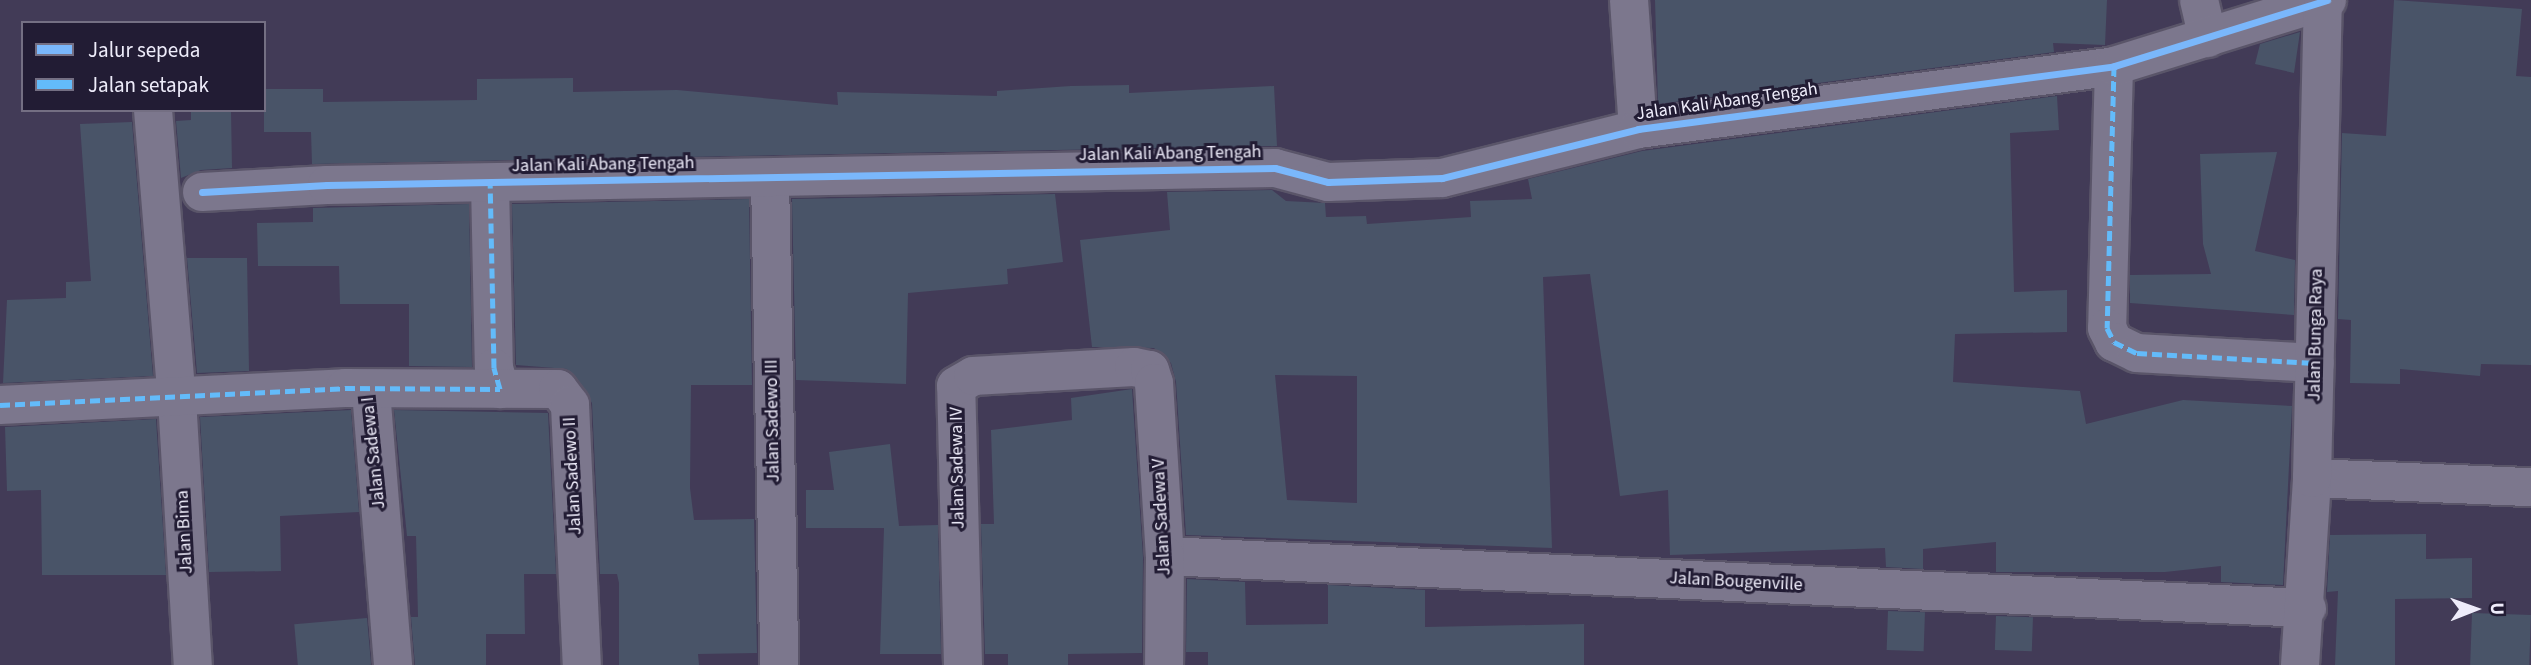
<!DOCTYPE html>
<html>
<head>
<meta charset="utf-8">
<style>
  body { margin:0 }
  #map { position:relative; width:2531px; height:665px; overflow:hidden; background:#423b57; font-family:"Source Sans 3",sans-serif }
  div>[style] { position:absolute }
  .building>* { inset:0; background:#495468; transform-origin:0 0 }
  .roads { filter:drop-shadow(2px 0 #5a5569) drop-shadow(-2px 0 #5a5569) drop-shadow(0 2px #5a5569) drop-shadow(0 -2px #5a5569) }
  .minor>* { height:38px; margin:-19px; padding:0 19px; transform-origin:19px; border-radius:19px; background:#7c778d }
  .quiet>* { height:5px; margin-top:-2.5px; transform-origin:0; background:repeating-linear-gradient(90deg,#63bbfa 0 10px,transparent 0 15px) }
  .cycleway>* { height:7px; margin:-3.5px; padding:0 3.5px; transform-origin:3.5px; border-radius:3.5px; background:#7ab7fb }
  span { translate:-50% -50%; white-space:nowrap; text-align:center; line-height:1.15; -webkit-text-stroke:6px #221c34; paint-order:stroke }
  .street-label { font-size:18px; color:#eeecfa }
  .legend { position:absolute; left:21px; top:21px; width:245px; height:91px; box-sizing:border-box; background:#221c34; border:2px solid #746f83; margin:0; padding:9px 12px; list-style:none; font-size:21px; color:#eeecfa }
  .legend li { display:flex; align-items:center; gap:14px; height:35px }
  .legend b { width:35px; border:2px solid #746f83 }
  .north { position:absolute; left:2440px; top:574px; width:70px; height:70px; -webkit-text-stroke:5px #221c34; paint-order:stroke; rotate:89deg; font-size:19px; font-weight:700; line-height:28px; text-align:center; color:#eeecfa }
  .north::after { content:''; display:block; margin:auto; width:24px; height:32px; background:#eeecfa; clip-path:polygon(50% 0,100% 100%,50% 72%,0 100%) }
</style>
</head>
<body>
<div id="map">
  <div class="building">
    <div style="clip-path:polygon(1655px 0,2107px 0,2105px 45px,2053px 43px,2054px 52px,1658px 104px)"></div>
    <div style="clip-path:polygon(2394px 0,2522px 9px,2516px 76px,2531px 77px,2531px 365px,2481px 364px,2480px 376px,2400px 369px,2400px 384px,2350px 383px,2351px 320px,2338px 319px,2342px 133px,2386px 136px)"></div>
    <div style="clip-path:polygon(2300px 32px,2294px 73px,2255px 64px,2260px 44px)"></div>
    <div style="clip-path:polygon(573px 78px,573px 92px,677px 90px,838px 105px,837px 92px,997px 96px,997px 91px,1071px 86px,1129px 85px,1129px 93px,1274px 86px,1277px 146px,312px 164px,311px 132px,264px 132px,264px 89px,323px 89px,323px 102px,477px 100px,477px 79px)"></div>
    <div style="clip-path:polygon(evenodd,2057px 96px,2059px 130px,2010px 133px,2014px 292px,2067px 290px,2067px 332px,1955px 334px,1953px 382px,2080px 391px,2086px 424px,2183px 400px,2292px 406px,2283px 585px,2221px 582px,2221px 566px,2165px 572px,1996px 572px,1996px 542px,1923px 549px,1923px 569px,1886px 567px,1885px 548px,1670px 555px,1668px 490px,1620px 496px,1590px 274px,1543px 277px,1552px 548px,1186px 535px,1176px 382px,1171px 363px,1154px 348px,1092px 347px,1080px 240px,1170px 230px,1167px 192px,1272px 190px,1286px 201px,1325px 203px,1326px 217px,1366px 216px,1367px 224px,1471px 217px,1470px 201px,1532px 199px,1528px 179px,1642px 151px,2057px 96px,1275px 375px,1357px 376px,1357px 503px,1287px 500px,1275px 375px)"></div>
    <div style="clip-path:polygon(191px 110px,231px 110px,232px 168px,201px 170px,181px 178px,176px 121px,191px 120px)"></div>
    <div style="clip-path:polygon(132px 122px,153px 376px,3px 383px,7px 300px,66px 298px,66px 282px,91px 281px,80px 124px)"></div>
    <div style="clip-path:polygon(2277px 152px,2255px 251px,2295px 260px,2294px 315px,2130px 303px,2130px 275px,2211px 274px,2203px 244px,2200px 154px)"></div>
    <div style="clip-path:polygon(1055px 194px,1063px 262px,1007px 269px,1008px 284px,908px 293px,906px 384px,796px 380px,792px 199px)"></div>
    <div style="clip-path:polygon(749px 199px,752px 385px,691px 385px,690px 488px,694px 520px,754px 519px,757px 653px,698px 654px,699px 665px,619px 665px,619px 583px,617px 574px,600px 574px,592px 403px,567px 369px,516px 365px,512px 204px)"></div>
    <div style="clip-path:polygon(469px 204px,472px 367px,409px 366px,409px 304px,340px 304px,339px 266px,258px 266px,257px 223px,313px 222px,313px 208px)"></div>
    <div style="clip-path:polygon(187px 258px,247px 258px,249px 371px,197px 373px)"></div>
    <div style="clip-path:polygon(1132px 389px,1143px 557px,1142px 653px,1068px 654px,1068px 665px,1008px 665px,1008px 654px,985px 654px,981px 524px,994px 524px,991px 430px,1072px 420px,1071px 398px)"></div>
    <div style="clip-path:polygon(351px 410px,359px 512px,280px 516px,281px 571px,209px 572px,200px 417px)"></div>
    <div style="clip-path:polygon(394px 410px,548px 413px,556px 574px,524px 574px,525px 634px,486px 634px,486px 665px,415px 665px,411px 617px,418px 617px,416px 536px,407px 536px)"></div>
    <div style="clip-path:polygon(156px 419px,166px 575px,42px 575px,41px 490px,7px 491px,5px 427px)"></div>
    <div style="clip-path:polygon(890px 444px,899px 526px,938px 525px,941px 654px,880px 654px,884px 528px,806px 528px,806px 490px,834px 490px,829px 452px)"></div>
    <div style="clip-path:polygon(2426px 534px,2426px 559px,2472px 558px,2472px 598px,2395px 599px,2395px 665px,2335px 665px,2338px 591px,2327px 592px,2330px 535px)"></div>
    <div style="clip-path:polygon(1187px 579px,1245px 582px,1246px 625px,1328px 624px,1328px 585px,1425px 590px,1425px 627px,1584px 624px,1584px 665px,1208px 665px,1208px 652px,1186px 652px)"></div>
    <div style="left:1888px;top:611px;width:37px;height:39px;rotate:2deg"></div>
    <div style="left:2472px;top:613px;width:59px;height:52px;rotate:2deg"></div>
    <div style="left:1996px;top:616px;width:37px;height:34px;rotate:2deg"></div>
    <div style="left:367px;top:618px;width:47px;height:73px;rotate:85deg"></div>
  </div>
  <div class="roads">
    <div class="minor">
      <div style="left:1629px;top:0;width:129px;rotate:86deg"></div>
      <div style="left:2199px;top:0;width:39px;rotate:77deg"></div>
      <div style="left:2114px;top:66px;width:262px;rotate:91.5deg"></div>
      <div style="left:2107px;top:328px;width:16px;rotate:63deg"></div>
      <div style="left:2114px;top:342px;width:25px;rotate:26deg"></div>
      <div style="left:2137px;top:353px;width:178px;rotate:3.2deg"></div>
      <div style="left:153px;top:110px;width:290px;rotate:85.3deg"></div>
      <div style="left:177px;top:399px;width:266px;rotate:86.6deg"></div>
      <div style="left:770px;top:178px;width:487px;rotate:88.9deg"></div>
      <div style="left:490px;top:183px;width:185px;rotate:88.8deg"></div>
      <div style="left:494px;top:368px;width:22px;rotate:74deg"></div>
      <div style="left:202px;top:192px;width:125px;rotate:-3.2deg"></div>
      <div style="left:327px;top:185px;width:948px;rotate:-1.03deg"></div>
      <div style="left:1275px;top:168px;width:55px;rotate:14.8deg"></div>
      <div style="left:1328px;top:182px;width:114px;rotate:-2deg"></div>
      <div style="left:1442px;top:178px;width:202px;rotate:-14deg"></div>
      <div style="left:1638px;top:129px;width:480px;rotate:-7.5deg"></div>
      <div style="left:2114px;top:66px;width:223px;rotate:-17.2deg"></div>
      <div style="left:371px;top:391px;width:275px;rotate:85.4deg"></div>
      <div style="left:0;top:405px;width:345px;rotate:-2.8deg"></div>
      <div style="left:345px;top:388px;width:213px;rotate:0.3deg"></div>
      <div style="left:558px;top:389px;width:20px;rotate:53deg"></div>
      <div style="left:570px;top:405px;width:260px;rotate:87.4deg"></div>
      <div style="left:2312px;top:478px;width:219px;rotate:2.4deg"></div>
      <div style="left:1165px;top:556px;width:1143px;rotate:2.61deg"></div>
      <div style="left:963px;top:665px;width:279px;rotate:-91.4deg"></div>
      <div style="left:956px;top:386px;width:20px;rotate:-30deg"></div>
      <div style="left:973px;top:376px;width:161px;rotate:-3.2deg"></div>
      <div style="left:1134px;top:367px;width:16px;rotate:11deg"></div>
      <div style="left:1150px;top:370px;width:14px;rotate:73deg"></div>
      <div style="left:1154px;top:383px;width:173px;rotate:86.4deg"></div>
      <div style="left:1165px;top:556px;width:109px;rotate:90.5deg"></div>
      <div style="left:2300px;top:665px;width:187px;rotate:-86.3deg"></div>
      <div style="left:2312px;top:478px;width:473px;rotate:-88.7deg"></div>
    </div>
  </div>
  <div class="quiet">
    <div style="left:2114px;top:66px;width:262px;rotate:91.5deg"></div>
    <div style="left:2107px;top:328px;width:16px;rotate:63deg"></div>
    <div style="left:2114px;top:342px;width:25px;rotate:26deg"></div>
    <div style="left:2137px;top:353px;width:178px;rotate:3.2deg"></div>
    <div style="left:0;top:405px;width:345px;rotate:-2.8deg"></div>
    <div style="left:345px;top:388px;width:155px;rotate:0.4deg"></div>
    <div style="left:500px;top:389px;width:22px;rotate:-106deg"></div>
    <div style="left:494px;top:368px;width:185px;rotate:-91.2deg"></div>
  </div>
  <div class="cycleway">
    <div style="left:202px;top:192px;width:125px;rotate:-3.2deg"></div>
    <div style="left:327px;top:185px;width:948px;rotate:-1.03deg"></div>
    <div style="left:1275px;top:168px;width:55px;rotate:14.8deg"></div>
    <div style="left:1328px;top:182px;width:114px;rotate:-2deg"></div>
    <div style="left:1442px;top:178px;width:202px;rotate:-14deg"></div>
    <div style="left:1638px;top:129px;width:480px;rotate:-7.5deg"></div>
    <div style="left:2114px;top:66px;width:223px;rotate:-17.2deg"></div>
  </div>
  <div class="street-label">
    <span style="left:1727px;top:102px;rotate:-8deg">Jalan Kali Abang Tengah</span>
    <span style="left:1170px;top:154px;rotate:-1deg">Jalan Kali Abang Tengah</span>
    <span style="left:603px;top:165px;rotate:-1deg">Jalan Kali Abang Tengah</span>
    <span style="left:2316px;top:335px;rotate:-89deg">Jalan Bunga Raya</span>
    <span style="left:773px;top:421px;rotate:-91deg">Jalan Sadewo III</span>
    <span style="left:374px;top:453px;rotate:-96deg">Jalan Sadewa I</span>
    <span style="left:958px;top:468px;rotate:-91deg">Jalan Sadewa IV</span>
    <span style="left:573px;top:476px;rotate:-93deg">Jalan Sadewo II</span>
    <span style="left:1162px;top:517px;rotate:-93deg">Jalan Sadewa V</span>
    <span style="left:185px;top:532px;rotate:-93deg">Jalan Bima</span>
    <span style="left:1736px;top:582px;rotate:3deg">Jalan Bougenville</span>
  </div>
  <ul class="legend">
  <li><b style="height:9px;background:#7ab7fb"></b>Jalur sepeda</li>
  <li><b style="height:9px;background:#63bbfa"></b>Jalan setapak</li>
  </ul>
  <div class="north">U</div>
</div>
</body>
</html>
